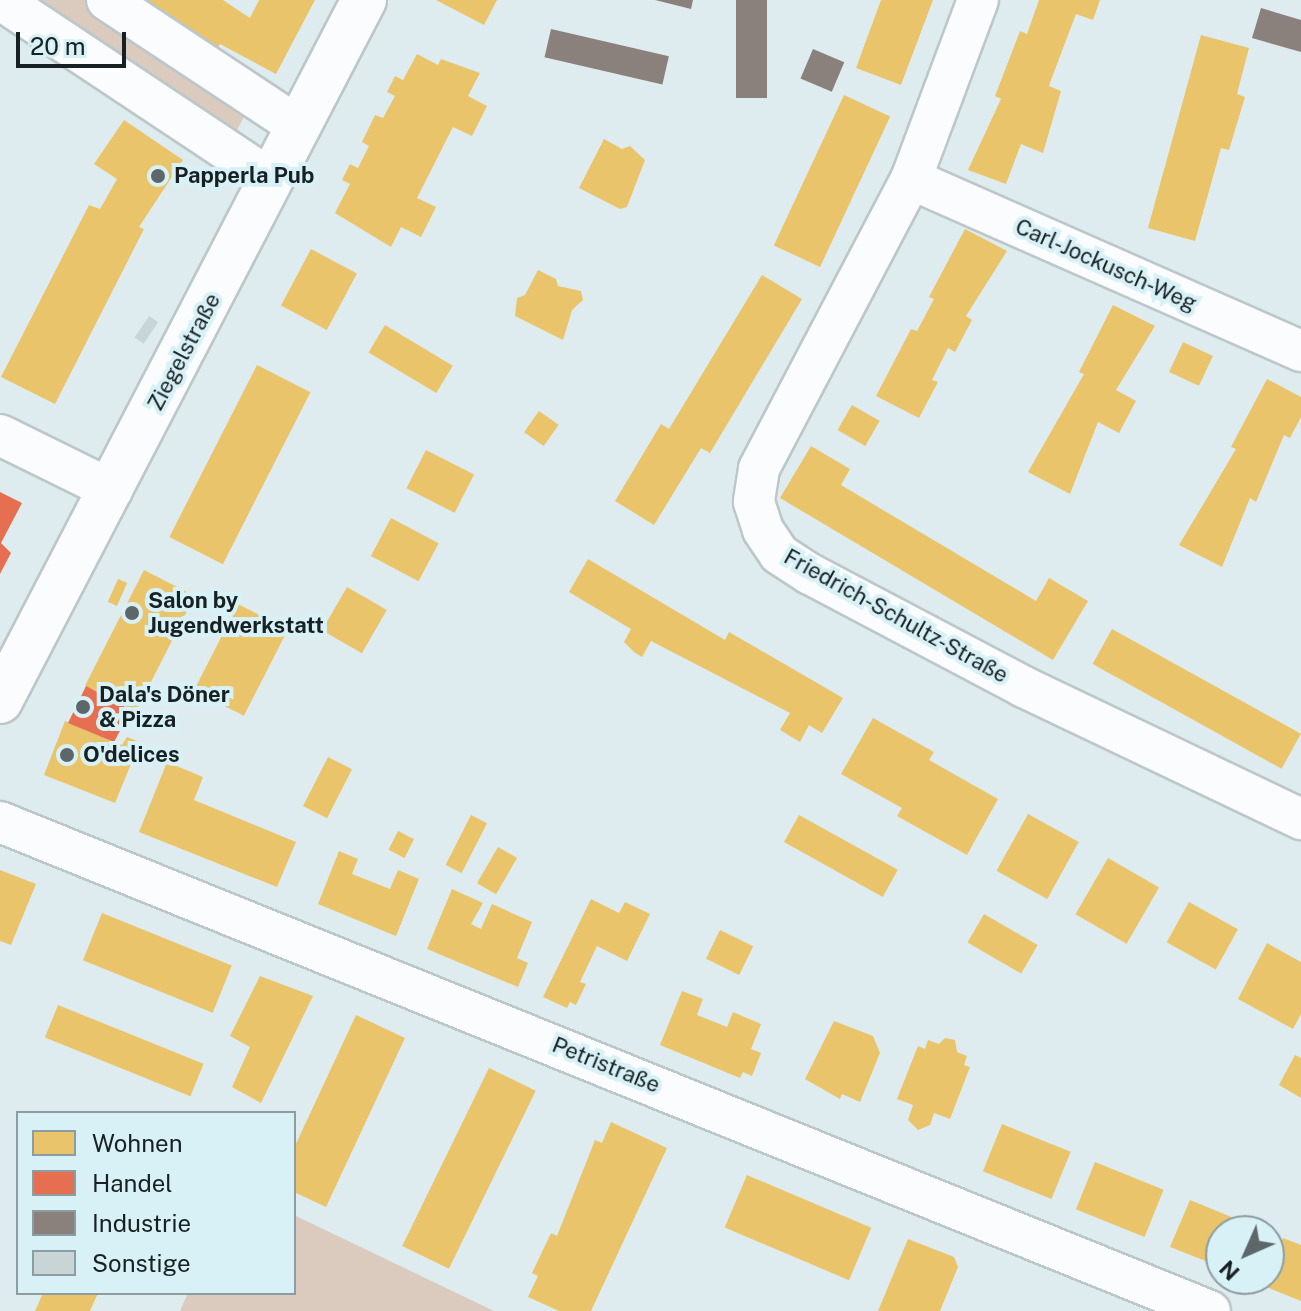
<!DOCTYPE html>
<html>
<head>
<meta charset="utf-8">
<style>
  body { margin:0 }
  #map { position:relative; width:1301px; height:1311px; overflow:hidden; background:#dfecef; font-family:"Public Sans",sans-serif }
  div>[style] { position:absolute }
  .green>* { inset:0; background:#dbcabe }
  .homes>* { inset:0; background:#e9c46a; transform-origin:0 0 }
  .shops>* { inset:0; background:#e76f51 }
  .industry>* { inset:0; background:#8a817c; transform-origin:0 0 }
  .building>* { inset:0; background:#c9d4d6; transform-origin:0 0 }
  .roads { filter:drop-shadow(2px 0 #bcc7c9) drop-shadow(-2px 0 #bcc7c9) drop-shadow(0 2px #bcc7c9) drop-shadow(0 -2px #bcc7c9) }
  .minor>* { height:40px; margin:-20px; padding:0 20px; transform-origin:20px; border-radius:20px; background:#fafcfd }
  .tertiary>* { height:44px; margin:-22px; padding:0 22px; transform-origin:22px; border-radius:22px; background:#fafcfd }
  .dots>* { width:22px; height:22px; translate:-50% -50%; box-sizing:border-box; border:4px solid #d8f1f6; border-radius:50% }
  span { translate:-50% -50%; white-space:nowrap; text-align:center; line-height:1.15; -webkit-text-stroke:8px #d8f1f6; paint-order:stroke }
  .poi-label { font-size:22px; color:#172022; font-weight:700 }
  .left { translate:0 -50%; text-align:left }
  .street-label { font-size:22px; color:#172022 }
  .legend { position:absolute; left:16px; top:1111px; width:280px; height:184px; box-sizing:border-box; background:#d8f1f6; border:2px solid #8b9da1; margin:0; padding:10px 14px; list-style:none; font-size:24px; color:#172022 }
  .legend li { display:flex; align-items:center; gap:16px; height:40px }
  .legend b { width:40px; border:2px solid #8b9da1 }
  .north { position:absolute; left:1205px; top:1215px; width:80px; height:80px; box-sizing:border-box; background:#d8f1f6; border:2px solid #8b9da1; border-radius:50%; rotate:225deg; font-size:22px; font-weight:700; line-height:32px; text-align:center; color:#172022 }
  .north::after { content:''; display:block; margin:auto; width:28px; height:36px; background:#5d676a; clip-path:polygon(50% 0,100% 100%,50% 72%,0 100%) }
  .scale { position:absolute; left:16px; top:32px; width:110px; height:36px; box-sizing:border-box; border:4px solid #172022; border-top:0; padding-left:10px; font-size:24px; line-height:28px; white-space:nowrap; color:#172022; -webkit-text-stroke:6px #d8f1f6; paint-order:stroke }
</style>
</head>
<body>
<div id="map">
  <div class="green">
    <div style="clip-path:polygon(21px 0,89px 0,250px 106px,231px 141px)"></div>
    <div style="clip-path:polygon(294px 1215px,494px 1311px,180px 1311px,188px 1293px,294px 1293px)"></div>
  </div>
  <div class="homes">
    <div style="clip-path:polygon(130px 0,223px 0,250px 18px,259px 0,315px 0,276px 74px,220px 44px,212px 55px)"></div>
    <div style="clip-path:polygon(436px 0,497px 0,484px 25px)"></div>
    <div style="clip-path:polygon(881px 0,933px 0,901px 85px,856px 68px)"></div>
    <div style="clip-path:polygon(1039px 0,1100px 0,1093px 20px,1076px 14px,1051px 80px,1049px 86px,1061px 91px,1043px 153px,1021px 144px,1006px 184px,968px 170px,1001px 99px,995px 96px,1020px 31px,1027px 34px)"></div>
    <div style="clip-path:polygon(1201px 35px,1249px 48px,1237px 94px,1245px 97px,1229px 150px,1221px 148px,1195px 241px,1148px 228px)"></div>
    <div style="clip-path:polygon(417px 54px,438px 65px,441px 59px,480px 73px,468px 96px,487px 106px,472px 136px,453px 127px,417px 198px,436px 207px,421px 237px,401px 227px,391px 247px,335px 213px,350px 184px,342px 180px,350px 164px,358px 168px,369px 146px,362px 142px,375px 115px,383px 118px,395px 96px,387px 92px,395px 76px,403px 80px)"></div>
    <div style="left:844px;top:95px;width:51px;height:166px;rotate:25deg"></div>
    <div style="clip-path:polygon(124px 120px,183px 160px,139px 227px,144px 229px,55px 404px,1px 377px,89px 205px,100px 209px,117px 179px,94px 164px)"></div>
    <div style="clip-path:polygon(604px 139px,622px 149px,630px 146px,645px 160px,627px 207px,620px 209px,579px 188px)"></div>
    <div style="clip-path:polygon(965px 229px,1007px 251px,966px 316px,972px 320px,955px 352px,948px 348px,932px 380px,938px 382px,919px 418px,876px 396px,911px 329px,917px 331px,934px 299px,929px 297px)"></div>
    <div style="left:311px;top:249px;width:52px;height:64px;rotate:28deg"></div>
    <div style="clip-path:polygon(538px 270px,556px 279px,558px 286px,581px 291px,583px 300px,572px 310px,563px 340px,515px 316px,517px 298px,525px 295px)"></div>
    <div style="clip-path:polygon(762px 275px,802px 299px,710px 453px,701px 448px,654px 525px,615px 501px,661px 424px,669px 429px)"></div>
    <div style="clip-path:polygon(1113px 305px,1155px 326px,1116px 390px,1136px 401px,1119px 433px,1098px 422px,1070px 494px,1028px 472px,1084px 374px,1079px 372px)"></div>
    <div style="left:385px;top:325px;width:79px;height:32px;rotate:31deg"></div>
    <div style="left:1183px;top:342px;width:33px;height:33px;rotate:25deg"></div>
    <div style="left:257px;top:365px;width:60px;height:193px;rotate:27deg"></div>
    <div style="clip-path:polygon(1267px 379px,1301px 397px,1301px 417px,1290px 438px,1284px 435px,1256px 502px,1250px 498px,1222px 567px,1179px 545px,1236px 449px,1231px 447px)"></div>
    <div style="left:852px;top:405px;width:32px;height:29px;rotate:30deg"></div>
    <div style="left:539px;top:411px;width:24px;height:26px;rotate:35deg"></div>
    <div style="clip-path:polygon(811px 446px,850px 469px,841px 485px,1036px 601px,1049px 578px,1088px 601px,1053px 660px,780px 498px)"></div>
    <div style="left:426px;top:450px;width:54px;height:43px;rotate:27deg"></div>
    <div style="left:391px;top:518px;width:54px;height:43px;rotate:28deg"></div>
    <div style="clip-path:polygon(588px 559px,725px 640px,729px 632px,843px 698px,822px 733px,809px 725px,800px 742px,780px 730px,790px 713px,651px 641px,642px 657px,634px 652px,624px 642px,631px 629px,569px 592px)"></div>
    <div style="left:144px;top:570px;width:57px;height:130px;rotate:27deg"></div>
    <div style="left:118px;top:579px;width:10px;height:25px;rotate:24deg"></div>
    <div style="left:347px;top:587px;width:46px;height:50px;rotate:30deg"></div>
    <div style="left:238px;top:604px;width:56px;height:97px;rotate:27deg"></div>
    <div style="left:1112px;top:629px;width:216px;height:40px;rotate:29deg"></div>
    <div style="clip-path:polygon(873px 718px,934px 752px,929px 760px,998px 799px,967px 855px,897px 816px,902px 808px,841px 774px)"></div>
    <div style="clip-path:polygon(65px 721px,122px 745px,127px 737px,140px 742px,115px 803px,44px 775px)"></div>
    <div style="left:328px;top:757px;width:27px;height:55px;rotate:27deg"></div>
    <div style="clip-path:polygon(167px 762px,203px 777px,194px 800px,296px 842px,277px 887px,139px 832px)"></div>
    <div style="left:1028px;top:814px;width:58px;height:65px;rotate:29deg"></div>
    <div style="left:471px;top:815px;width:18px;height:56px;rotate:27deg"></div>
    <div style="left:799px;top:815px;width:113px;height:31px;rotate:29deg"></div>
    <div style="left:398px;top:831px;width:18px;height:21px;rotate:27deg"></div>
    <div style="left:498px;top:847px;width:22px;height:42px;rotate:30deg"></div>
    <div style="clip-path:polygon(339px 851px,358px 859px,352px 874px,390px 889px,398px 870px,419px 879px,396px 936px,318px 904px)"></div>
    <div style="left:1108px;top:858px;width:59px;height:65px;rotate:30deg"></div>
    <div style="clip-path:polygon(0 870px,36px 884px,11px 945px,0 941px)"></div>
    <div style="clip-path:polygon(452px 889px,483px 903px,471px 924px,481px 929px,492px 904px,532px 922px,517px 958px,528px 963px,518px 987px,427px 949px)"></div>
    <div style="clip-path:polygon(591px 899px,619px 913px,625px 902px,650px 914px,627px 961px,597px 946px,580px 982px,586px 984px,576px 1005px,570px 1002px,567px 1008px,543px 997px)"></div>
    <div style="left:1189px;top:902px;width:56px;height:46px;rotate:29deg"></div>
    <div style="left:102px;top:913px;width:140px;height:51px;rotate:22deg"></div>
    <div style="left:984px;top:914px;width:62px;height:33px;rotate:30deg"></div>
    <div style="left:720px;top:930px;width:37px;height:32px;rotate:26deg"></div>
    <div style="clip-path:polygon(1267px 943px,1301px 962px,1301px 1014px,1293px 1029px,1238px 999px)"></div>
    <div style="clip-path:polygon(260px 976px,313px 996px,261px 1103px,232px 1087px,250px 1047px,230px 1036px)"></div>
    <div style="clip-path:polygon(682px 991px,703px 999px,697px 1015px,727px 1027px,733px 1012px,761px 1024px,751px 1049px,761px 1053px,752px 1076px,743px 1072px,740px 1078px,660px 1045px)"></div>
    <div style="left:58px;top:1005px;width:157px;height:35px;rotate:22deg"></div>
    <div style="clip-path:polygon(356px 1015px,405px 1038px,326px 1207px,294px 1192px,294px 1148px)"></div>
    <div style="clip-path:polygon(834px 1021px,873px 1036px,880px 1053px,860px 1102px,842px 1094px,840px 1099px,805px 1079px)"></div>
    <div style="clip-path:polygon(945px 1038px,955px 1040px,957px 1052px,967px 1056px,964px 1065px,970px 1067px,950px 1119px,934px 1113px,930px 1125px,918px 1130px,908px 1120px,913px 1105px,897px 1099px,918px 1046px,925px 1049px,928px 1040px,939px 1044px)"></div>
    <div style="clip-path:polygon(1295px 1055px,1301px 1058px,1301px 1098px,1279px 1085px)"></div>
    <div style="left:489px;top:1068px;width:52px;height:198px;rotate:26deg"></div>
    <div style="clip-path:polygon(611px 1122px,667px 1148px,591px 1311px,559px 1311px,528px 1297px,538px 1276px,532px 1273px,551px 1233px,557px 1236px,595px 1140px,602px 1143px)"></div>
    <div style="left:1002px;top:1124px;width:74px;height:51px;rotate:22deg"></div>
    <div style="left:1095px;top:1162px;width:74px;height:51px;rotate:22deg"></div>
    <div style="left:747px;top:1175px;width:135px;height:57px;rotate:23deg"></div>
    <div style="clip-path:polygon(1190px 1200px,1258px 1228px,1221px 1231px,1221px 1267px,1170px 1247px)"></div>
    <div style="clip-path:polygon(1283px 1238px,1301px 1245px,1301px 1301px,1264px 1286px)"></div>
    <div style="clip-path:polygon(908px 1239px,954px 1257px,958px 1267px,940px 1311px,878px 1311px)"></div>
    <div style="clip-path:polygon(43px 1293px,98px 1293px,90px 1311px,35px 1311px)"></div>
  </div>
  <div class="shops">
    <div style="clip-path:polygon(0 492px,22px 503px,1px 543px,11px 553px,0 574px)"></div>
    <div style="clip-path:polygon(86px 686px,131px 710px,114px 742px,68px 723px)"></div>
  </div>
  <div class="industry">
    <div style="clip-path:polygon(655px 0,693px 0,691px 9px)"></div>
    <div style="left:736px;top:0;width:31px;height:98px"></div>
    <div style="clip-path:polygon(1261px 8px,1301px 20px,1301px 52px,1252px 38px)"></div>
    <div style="left:551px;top:29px;width:121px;height:29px;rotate:13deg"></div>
    <div style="left:813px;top:49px;width:34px;height:32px;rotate:23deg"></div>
  </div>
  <div class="building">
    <div style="left:149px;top:316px;width:11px;height:26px;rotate:34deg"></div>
  </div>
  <div class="roads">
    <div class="minor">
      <div style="left:1px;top:0;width:325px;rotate:33.6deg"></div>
      <div style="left:107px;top:0;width:230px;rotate:33.5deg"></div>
      <div style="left:978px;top:0;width:191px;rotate:110.5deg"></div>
      <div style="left:911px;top:179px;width:327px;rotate:117.7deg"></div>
      <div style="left:759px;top:469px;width:33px;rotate:99deg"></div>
      <div style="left:754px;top:502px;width:29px;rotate:72deg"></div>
      <div style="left:763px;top:530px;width:29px;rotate:56deg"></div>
      <div style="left:779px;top:554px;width:37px;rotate:33deg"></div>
      <div style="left:810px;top:574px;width:242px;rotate:27.8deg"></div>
      <div style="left:1024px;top:687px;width:307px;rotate:25.5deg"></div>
      <div style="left:911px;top:179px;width:426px;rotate:23.8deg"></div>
      <div style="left:0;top:435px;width:125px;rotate:26.2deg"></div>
      <div style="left:0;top:822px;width:1305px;rotate:22.01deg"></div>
    </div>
    <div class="tertiary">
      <div style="left:0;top:701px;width:790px;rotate:-62.56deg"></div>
    </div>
  </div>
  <div class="dots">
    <div style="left:158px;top:176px;background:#5d676a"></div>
    <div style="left:132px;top:613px;background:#5d676a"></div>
    <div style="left:83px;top:707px;background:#5d676a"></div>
    <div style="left:67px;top:755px;background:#5d676a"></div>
  </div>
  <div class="poi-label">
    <span class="left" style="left:174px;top:176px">Papperla Pub</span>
    <span class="left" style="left:148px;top:613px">Salon by<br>Jugendwerkstatt</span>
    <span class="left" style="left:99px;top:707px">Dala's Döner<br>&amp; Pizza</span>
    <span class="left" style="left:83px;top:755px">O'delices</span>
  </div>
  <div class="street-label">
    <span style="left:1106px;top:265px;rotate:24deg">Carl-Jockusch-Weg</span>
    <span style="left:184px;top:352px;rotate:-62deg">Ziegelstraße</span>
    <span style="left:896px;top:616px;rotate:29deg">Friedrich-Schultz-Straße</span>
    <span style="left:606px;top:1065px;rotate:22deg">Petristraße</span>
  </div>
  <ul class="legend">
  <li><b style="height:22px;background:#e9c46a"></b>Wohnen</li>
  <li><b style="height:22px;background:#e76f51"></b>Handel</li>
  <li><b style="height:22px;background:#8a817c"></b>Industrie</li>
  <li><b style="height:22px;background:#c9d4d6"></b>Sonstige</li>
  </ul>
  <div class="north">N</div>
  <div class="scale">20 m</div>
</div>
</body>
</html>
